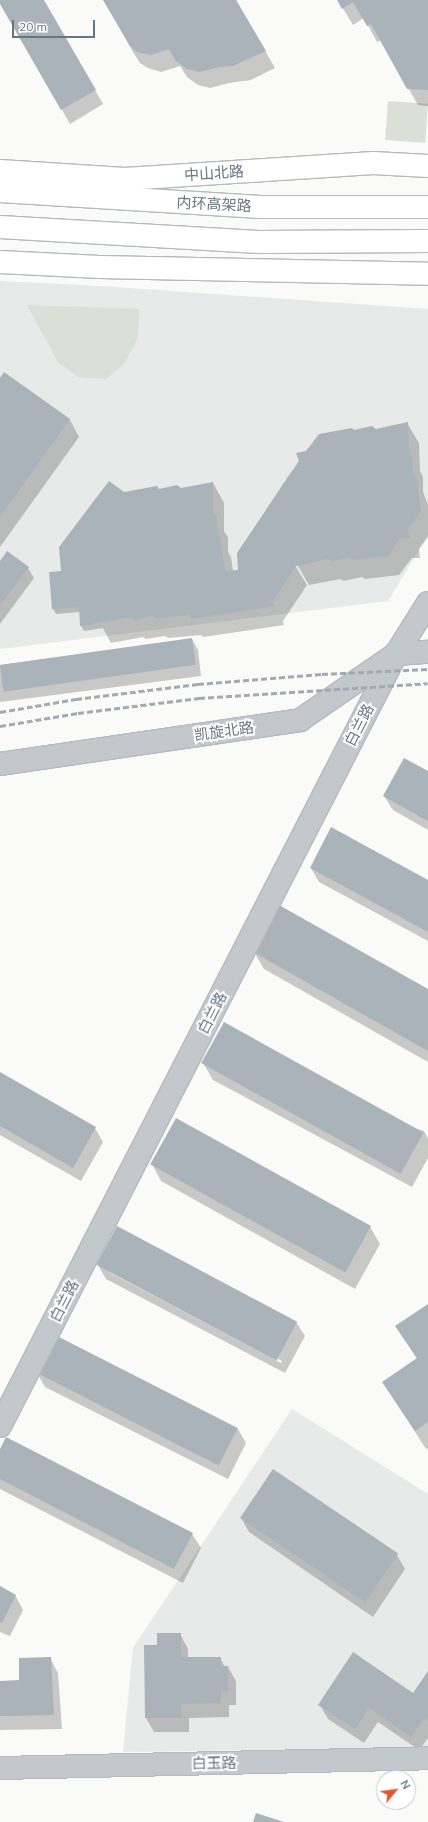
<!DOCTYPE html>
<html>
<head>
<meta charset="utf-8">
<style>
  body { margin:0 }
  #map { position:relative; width:428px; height:1822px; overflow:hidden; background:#fafaf8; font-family:Mulish,"Noto Sans SC",sans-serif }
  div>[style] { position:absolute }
  .built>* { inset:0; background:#e8e9e9 }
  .green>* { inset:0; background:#dadfd7; transform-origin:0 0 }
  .shadow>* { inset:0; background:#0003 }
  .building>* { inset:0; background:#aab3b9; transform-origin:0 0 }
  .roads { filter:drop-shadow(1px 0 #b5babe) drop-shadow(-1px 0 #b5babe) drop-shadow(0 1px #b5babe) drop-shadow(0 -1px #b5babe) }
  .minor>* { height:22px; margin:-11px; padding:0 11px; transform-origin:11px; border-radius:11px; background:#c3c8cc }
  .major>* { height:22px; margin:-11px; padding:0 11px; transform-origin:11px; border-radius:11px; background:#fff }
  .highway>* { height:22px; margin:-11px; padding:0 11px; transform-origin:11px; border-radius:11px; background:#fff }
  .rail>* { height:3px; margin-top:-1.5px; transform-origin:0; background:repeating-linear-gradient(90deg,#a2aab0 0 6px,transparent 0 9px) }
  span { translate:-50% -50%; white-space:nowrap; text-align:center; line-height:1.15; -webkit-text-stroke:4px #fff; paint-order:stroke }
  .street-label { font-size:15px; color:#657683 }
  .north { position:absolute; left:376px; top:1770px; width:40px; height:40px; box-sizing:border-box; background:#fff; border:1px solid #c1c8cd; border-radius:50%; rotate:61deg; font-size:11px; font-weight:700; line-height:16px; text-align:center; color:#657683 }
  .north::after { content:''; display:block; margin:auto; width:14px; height:18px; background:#e4572e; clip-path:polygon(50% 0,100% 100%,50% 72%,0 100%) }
  .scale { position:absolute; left:12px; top:20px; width:83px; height:18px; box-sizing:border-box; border:2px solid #657683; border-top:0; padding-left:5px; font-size:12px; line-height:14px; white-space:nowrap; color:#657683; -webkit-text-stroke:3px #fff; paint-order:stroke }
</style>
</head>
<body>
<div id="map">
  <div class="built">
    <div style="clip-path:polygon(0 281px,101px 286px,428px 309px,428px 535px,388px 601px,0 649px)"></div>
    <div style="clip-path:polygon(292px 1409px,428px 1494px,428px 1748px,123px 1752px,133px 1648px)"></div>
  </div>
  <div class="green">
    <div style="left:388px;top:101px;width:40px;height:39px;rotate:4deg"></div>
    <div style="clip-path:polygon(27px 305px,139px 309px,138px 338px,124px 364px,106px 379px,78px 377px,58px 362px)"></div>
  </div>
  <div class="shadow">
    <div style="clip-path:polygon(0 0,43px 0,103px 104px,70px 124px)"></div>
    <div style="clip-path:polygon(104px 0,236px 0,275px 68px,251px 80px,229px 83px,210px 88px,198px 85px,187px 77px,180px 66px,161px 72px,148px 68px,140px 63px,133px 52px)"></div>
    <div style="clip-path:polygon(338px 0,428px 0,428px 106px,418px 105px,381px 40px,377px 42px,364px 18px,353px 25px)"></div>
    <div style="clip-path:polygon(5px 374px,70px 420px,79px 437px,0 547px,0 380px)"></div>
    <div style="clip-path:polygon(407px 423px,419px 443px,420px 471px,423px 477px,423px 492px,428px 505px,428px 537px,419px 549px,420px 558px,412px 558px,399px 575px,365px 579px,362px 577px,344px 581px,340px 579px,309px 585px,295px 561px,293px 562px,307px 585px,283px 621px,284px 625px,203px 637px,201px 635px,168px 638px,165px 636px,146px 639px,143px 637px,111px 643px,103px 628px,84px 631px,81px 626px,80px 612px,56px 614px,53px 609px,50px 573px,63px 572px,124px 493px,181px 489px,213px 483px,224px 503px,224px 531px,228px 537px,228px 552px,231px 557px,233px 571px,239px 571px,238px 553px,285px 481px,287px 485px,286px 479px,307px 452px,354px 431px,376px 430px)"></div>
    <div style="clip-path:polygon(0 562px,28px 568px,34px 578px,0 624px)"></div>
    <div style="clip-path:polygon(192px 639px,198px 650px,201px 676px,0 702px,0 665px)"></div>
    <div style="clip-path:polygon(428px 772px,428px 830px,393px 810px,384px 796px)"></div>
    <div style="clip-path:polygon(311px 868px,428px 881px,428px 941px,319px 882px)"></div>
    <div style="clip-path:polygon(254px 952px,428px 991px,428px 1062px,264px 969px)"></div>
    <div style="clip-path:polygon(203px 1063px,424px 1131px,428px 1139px,428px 1158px,412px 1187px,213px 1080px)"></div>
    <div style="clip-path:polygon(0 1074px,95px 1128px,103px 1142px,81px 1181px,0 1135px)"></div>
    <div style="clip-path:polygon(152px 1164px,370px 1227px,380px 1244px,355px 1289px,161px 1181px)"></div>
    <div style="clip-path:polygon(evenodd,98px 1265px,296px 1322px,305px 1336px,285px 1373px,106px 1279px,98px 1265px,109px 1270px,282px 1361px,281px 1363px,109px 1272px,109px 1270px)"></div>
    <div style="clip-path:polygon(428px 1305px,428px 1448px,426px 1449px,383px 1382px,417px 1359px,396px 1326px)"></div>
    <div style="clip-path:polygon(55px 1337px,238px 1429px,246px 1443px,228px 1479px,45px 1387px,37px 1373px)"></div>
    <div style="clip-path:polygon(0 1451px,192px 1534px,201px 1548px,183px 1583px,0 1489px)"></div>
    <div style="clip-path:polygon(241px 1518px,397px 1555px,405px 1569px,373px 1617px,249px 1532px)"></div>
    <div style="clip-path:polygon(0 1587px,15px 1595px,23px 1610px,10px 1636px,0 1632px)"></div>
    <div style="clip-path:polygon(180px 1634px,188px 1649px,188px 1658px,220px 1658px,225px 1667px,228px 1667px,236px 1681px,236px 1705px,229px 1705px,229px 1717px,189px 1718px,189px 1732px,154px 1732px,146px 1718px,145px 1646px,158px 1646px)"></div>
    <div style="clip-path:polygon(50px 1658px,58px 1673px,62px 1729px,0 1730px,0 1682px,20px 1681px)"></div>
    <div style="clip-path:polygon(428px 1673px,428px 1738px,419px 1750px,378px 1722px,364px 1743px,328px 1719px,320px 1705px,414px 1694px)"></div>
  </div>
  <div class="building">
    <div style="clip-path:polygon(0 0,44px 0,96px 90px,61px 110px,0 4px)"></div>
    <div style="clip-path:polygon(103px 0,236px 0,266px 51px,233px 66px,219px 67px,200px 72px,187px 69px,176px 61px,169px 49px,151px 55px,137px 52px,130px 46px)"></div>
    <div style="clip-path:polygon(337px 0,428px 0,428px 90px,407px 89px,371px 24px,367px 26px,353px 2px,342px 9px)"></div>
    <div style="clip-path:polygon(4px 372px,70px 419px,0 517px,0 378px)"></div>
    <div style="clip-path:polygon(408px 422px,409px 454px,412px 456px,413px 474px,416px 476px,421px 511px,408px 529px,410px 538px,400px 538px,388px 556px,353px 560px,350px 558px,332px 561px,328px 559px,296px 566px,273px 601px,274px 606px,243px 611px,191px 619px,190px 615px,156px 618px,153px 616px,134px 620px,131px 617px,80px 626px,79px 607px,52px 609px,49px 572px,61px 571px,59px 547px,109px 481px,124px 492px,157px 486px,159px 489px,177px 485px,181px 488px,213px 482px,213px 513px,217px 516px,217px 534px,220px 536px,225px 571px,238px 570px,237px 553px,299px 461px,296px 453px,306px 451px,319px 434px,352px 428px,354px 430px,372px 426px,376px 429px)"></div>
    <div style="clip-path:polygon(7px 551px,29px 567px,0 605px,0 561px)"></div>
    <div style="left:192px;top:638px;width:27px;height:194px;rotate:82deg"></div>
    <div style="clip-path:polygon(404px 758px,428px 771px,428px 821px,383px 796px)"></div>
    <div style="clip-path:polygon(331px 827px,428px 880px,428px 932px,310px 868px)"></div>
    <div style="clip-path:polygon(279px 905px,428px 989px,428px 1051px,253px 952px)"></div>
    <div style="left:224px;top:1022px;width:228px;height:47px;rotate:29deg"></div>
    <div style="clip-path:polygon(0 1072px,96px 1127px,73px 1168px,0 1126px)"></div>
    <div style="left:176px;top:1118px;width:223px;height:53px;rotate:29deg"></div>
    <div style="left:117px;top:1226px;width:204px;height:44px;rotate:28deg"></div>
    <div style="clip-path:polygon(428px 1304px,428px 1422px,415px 1431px,382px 1382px,417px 1358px,395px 1326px)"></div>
    <div style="left:55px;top:1335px;width:205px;height:42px;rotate:27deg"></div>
    <div style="clip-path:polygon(6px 1437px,193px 1533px,174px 1569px,0 1479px,0 1449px)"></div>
    <div style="left:273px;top:1469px;width:151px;height:59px;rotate:34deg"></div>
    <div style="clip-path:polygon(0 1586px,16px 1595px,2px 1623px,0 1622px)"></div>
    <div style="clip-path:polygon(157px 1633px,181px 1633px,181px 1657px,221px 1657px,221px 1666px,228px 1666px,228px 1691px,221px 1691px,221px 1703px,181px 1704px,182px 1718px,145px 1718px,144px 1645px,157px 1645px)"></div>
    <div style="clip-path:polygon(353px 1652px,413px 1693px,428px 1671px,428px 1721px,424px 1718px,411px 1737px,369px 1708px,355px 1729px,318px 1705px)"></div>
    <div style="clip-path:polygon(51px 1657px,54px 1715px,0 1716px,0 1681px,19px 1680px,19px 1658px)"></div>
    <div style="clip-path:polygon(256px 1813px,284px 1822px,253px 1822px)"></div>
  </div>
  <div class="roads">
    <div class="minor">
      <div style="left:0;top:764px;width:303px;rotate:-8.3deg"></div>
      <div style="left:300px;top:720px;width:116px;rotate:-34.5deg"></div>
      <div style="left:396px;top:654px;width:32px;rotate:-4deg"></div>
      <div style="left:0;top:1426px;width:868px;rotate:-62.84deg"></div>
      <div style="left:396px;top:654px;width:60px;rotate:-57.9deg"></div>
      <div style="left:0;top:1768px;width:428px;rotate:-1.3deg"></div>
    </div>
    <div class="major">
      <div style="left:0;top:171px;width:125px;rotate:3.7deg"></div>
      <div style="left:125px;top:179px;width:249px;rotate:-3.7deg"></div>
      <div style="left:373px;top:163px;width:55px;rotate:3.1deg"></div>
      <div style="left:0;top:262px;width:100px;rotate:2.9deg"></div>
      <div style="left:100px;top:267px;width:328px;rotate:1.2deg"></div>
    </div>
    <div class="highway">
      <div style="left:0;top:191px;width:261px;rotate:3.5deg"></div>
      <div style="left:261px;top:207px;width:167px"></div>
      <div style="left:0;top:227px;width:259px;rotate:3.3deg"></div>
      <div style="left:259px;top:242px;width:169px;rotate:-0.3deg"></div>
    </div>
  </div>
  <div class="rail">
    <div style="left:0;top:712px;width:77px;rotate:-9.7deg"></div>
    <div style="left:76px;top:699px;width:123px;rotate:-7deg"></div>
    <div style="left:198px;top:684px;width:124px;rotate:-4.6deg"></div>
    <div style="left:322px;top:674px;width:106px;rotate:-2.7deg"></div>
    <div style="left:0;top:726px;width:79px;rotate:-9.5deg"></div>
    <div style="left:78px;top:713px;width:122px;rotate:-7.1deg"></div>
    <div style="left:199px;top:698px;width:229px;rotate:-3.7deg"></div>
  </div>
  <div class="street-label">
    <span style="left:214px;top:173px;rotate:-4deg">中山北路</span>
    <span style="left:214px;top:204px;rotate:3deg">内环高架路</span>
    <span style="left:359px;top:725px;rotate:-63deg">白兰路</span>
    <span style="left:224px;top:731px;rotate:-8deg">凯旋北路</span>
    <span style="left:212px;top:1013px;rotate:-63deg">白兰路</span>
    <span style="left:64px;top:1301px;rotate:-63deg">白兰路</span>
    <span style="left:214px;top:1763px;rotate:-1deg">白玉路</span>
  </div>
  <div class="north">N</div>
  <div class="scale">20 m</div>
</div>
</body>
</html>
